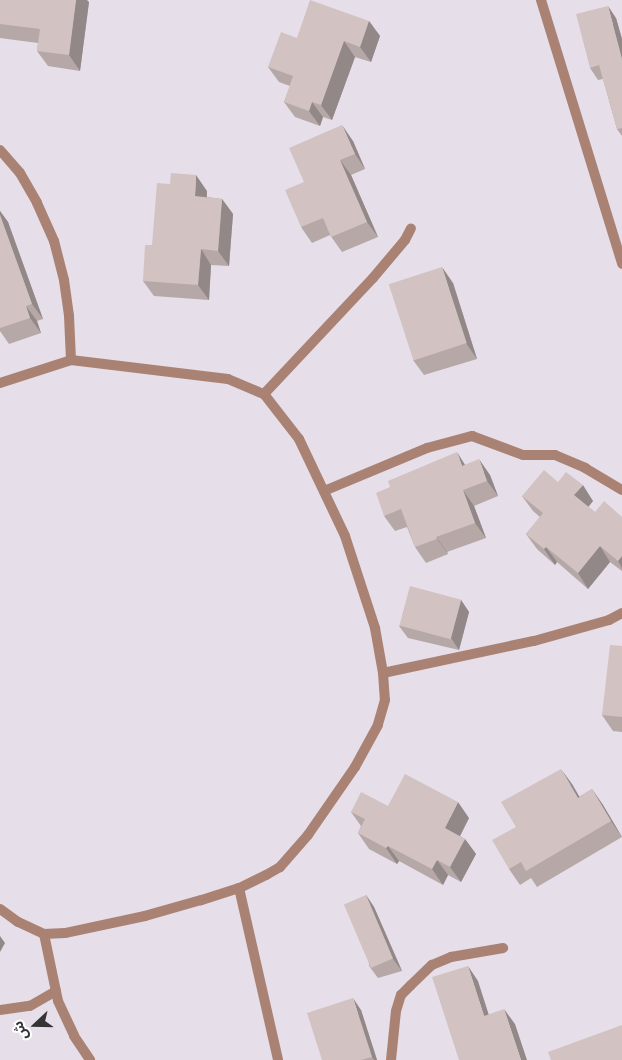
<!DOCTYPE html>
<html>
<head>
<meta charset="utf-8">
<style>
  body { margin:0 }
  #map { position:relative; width:622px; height:1060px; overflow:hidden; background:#e6dee9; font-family:"Alegreya Sans","Noto Sans Arabic",sans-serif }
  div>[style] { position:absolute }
  .street>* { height:10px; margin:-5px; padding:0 5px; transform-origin:5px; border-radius:5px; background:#aa8274 }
  .wall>* { inset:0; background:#b5a8a7 }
  .shaded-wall>* { inset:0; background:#938888 }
  .building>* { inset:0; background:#d2c3c2; transform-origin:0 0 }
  span { translate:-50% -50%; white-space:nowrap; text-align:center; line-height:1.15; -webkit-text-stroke:4.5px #fff; paint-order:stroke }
  .north { position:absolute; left:10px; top:1000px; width:50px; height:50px; -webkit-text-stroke:4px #fff; paint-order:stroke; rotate:249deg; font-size:14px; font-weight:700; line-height:20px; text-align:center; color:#363337 }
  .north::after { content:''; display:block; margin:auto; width:18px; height:22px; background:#363337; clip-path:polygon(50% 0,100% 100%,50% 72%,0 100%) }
</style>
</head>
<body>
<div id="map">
  <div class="street">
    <div style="left:541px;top:0;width:276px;rotate:72.9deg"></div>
    <div style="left:0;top:150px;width:30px;rotate:49deg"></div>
    <div style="left:20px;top:173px;width:34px;rotate:60deg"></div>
    <div style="left:37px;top:203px;width:42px;rotate:65.9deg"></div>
    <div style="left:54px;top:241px;width:40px;rotate:75.6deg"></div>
    <div style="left:64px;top:280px;width:36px;rotate:82deg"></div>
    <div style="left:69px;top:316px;width:44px;rotate:87.4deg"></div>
    <div style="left:0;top:383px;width:75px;rotate:-17.9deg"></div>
    <div style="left:71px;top:360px;width:158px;rotate:6.9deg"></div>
    <div style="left:228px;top:379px;width:39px;rotate:23deg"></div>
    <div style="left:264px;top:394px;width:57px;rotate:52.1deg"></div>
    <div style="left:299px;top:439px;width:107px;rotate:64.6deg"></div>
    <div style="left:345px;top:536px;width:97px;rotate:71.9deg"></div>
    <div style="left:375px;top:628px;width:46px;rotate:79.9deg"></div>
    <div style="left:383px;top:673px;width:27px;rotate:86deg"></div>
    <div style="left:385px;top:700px;width:26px;rotate:106deg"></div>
    <div style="left:378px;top:725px;width:48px;rotate:118.7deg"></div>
    <div style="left:355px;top:767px;width:83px;rotate:124.7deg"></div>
    <div style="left:308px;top:835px;width:43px;rotate:131.2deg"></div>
    <div style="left:280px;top:867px;width:16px;rotate:150deg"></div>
    <div style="left:266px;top:875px;width:30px;rotate:154deg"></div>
    <div style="left:239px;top:888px;width:40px;rotate:162deg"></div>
    <div style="left:201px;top:900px;width:58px;rotate:164.1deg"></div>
    <div style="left:145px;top:916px;width:82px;rotate:168deg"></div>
    <div style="left:65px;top:933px;width:21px;rotate:177deg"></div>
    <div style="left:44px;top:934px;width:29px;rotate:-155deg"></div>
    <div style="left:18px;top:922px;width:22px;rotate:-144deg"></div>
    <div style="left:264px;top:394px;width:159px;rotate:-46.8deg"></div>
    <div style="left:373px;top:278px;width:50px;rotate:-49.9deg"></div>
    <div style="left:405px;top:240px;width:13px;rotate:-63deg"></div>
    <div style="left:324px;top:491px;width:112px;rotate:-22.7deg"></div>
    <div style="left:427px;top:448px;width:47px;rotate:-14.9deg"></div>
    <div style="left:472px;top:436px;width:54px;rotate:20.4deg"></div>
    <div style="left:523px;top:455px;width:32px"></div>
    <div style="left:555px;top:455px;width:33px;rotate:23deg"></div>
    <div style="left:585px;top:468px;width:43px;rotate:30.7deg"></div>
    <div style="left:383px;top:673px;width:154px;rotate:-12deg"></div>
    <div style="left:534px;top:641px;width:78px;rotate:-15.6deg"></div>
    <div style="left:609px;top:620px;width:15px;rotate:-28deg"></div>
    <div style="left:239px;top:888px;width:176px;rotate:77.2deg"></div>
    <div style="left:44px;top:934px;width:68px;rotate:78.2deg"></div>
    <div style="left:58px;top:1001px;width:38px;rotate:65deg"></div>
    <div style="left:74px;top:1036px;width:29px;rotate:56deg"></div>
    <div style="left:0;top:1010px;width:30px;rotate:-8deg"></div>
    <div style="left:30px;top:1006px;width:30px;rotate:-30deg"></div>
    <div style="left:391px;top:1060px;width:49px;rotate:-84.2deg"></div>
    <div style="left:396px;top:1011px;width:17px;rotate:-73deg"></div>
    <div style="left:401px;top:995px;width:14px;rotate:-45deg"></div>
    <div style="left:411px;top:985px;width:29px;rotate:-44deg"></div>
    <div style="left:432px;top:965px;width:21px;rotate:-23deg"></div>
    <div style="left:451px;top:957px;width:53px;rotate:-9.8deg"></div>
  </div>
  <div class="wall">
    <div style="clip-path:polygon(0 0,89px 2px,80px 71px,48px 66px,37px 51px,38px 43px,0 38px)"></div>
    <div style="clip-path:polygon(616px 18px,622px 39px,622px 136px,617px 129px,603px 79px,598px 80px,590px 68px)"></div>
    <div style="clip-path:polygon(369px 21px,380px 36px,371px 62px,355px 57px,332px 120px,323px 117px,320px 126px,295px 117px,284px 102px,290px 86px,279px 82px,268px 67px,297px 38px)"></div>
    <div style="clip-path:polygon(353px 141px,365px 169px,351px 175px,378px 237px,342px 252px,330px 235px,312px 243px,301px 227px,304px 182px)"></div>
    <div style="clip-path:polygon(207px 191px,207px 197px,222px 199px,233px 214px,229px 266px,211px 265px,209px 300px,154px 296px,143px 281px,152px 245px)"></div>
    <div style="clip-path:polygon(0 211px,8px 222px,43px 319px,37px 321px,41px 333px,9px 344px,0 331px)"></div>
    <div style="clip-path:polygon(453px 283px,477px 359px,424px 375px,413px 360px)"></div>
    <div style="clip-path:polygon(465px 465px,490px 475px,498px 496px,474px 506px,486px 538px,447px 552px,448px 554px,426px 563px,415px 547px,407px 527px,395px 531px,384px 516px)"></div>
    <div style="clip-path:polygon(558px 482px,593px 501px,588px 507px,595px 512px,622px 517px,622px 571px,610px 562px,588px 589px,557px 562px,555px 565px,537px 549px,526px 534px,540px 517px,533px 511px,522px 496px)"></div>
    <div style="clip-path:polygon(461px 600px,469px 612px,459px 650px,408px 638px,399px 626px)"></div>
    <div style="clip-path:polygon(622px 646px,622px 732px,613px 731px,602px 715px)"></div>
    <div style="clip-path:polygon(572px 784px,579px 797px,592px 789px,603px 805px,622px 837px,537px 887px,531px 878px,520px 885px,509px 869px,516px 827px)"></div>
    <div style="clip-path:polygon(351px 812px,469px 818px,460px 836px,465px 839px,476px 854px,461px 882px,448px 875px,443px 885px,399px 861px,397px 864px,369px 849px,358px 833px,361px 826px)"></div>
    <div style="clip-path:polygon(366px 895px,374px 907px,402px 971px,378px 978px,369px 966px)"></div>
    <div style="clip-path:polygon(361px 1010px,377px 1060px,322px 1060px)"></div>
  </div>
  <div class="shaded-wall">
    <div style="clip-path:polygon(76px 0,87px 0,89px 2px,80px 71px,69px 55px)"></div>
    <div style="clip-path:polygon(608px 6px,616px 18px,622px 39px,622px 59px)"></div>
    <div style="clip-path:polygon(369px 21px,380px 36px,371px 62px,360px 47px)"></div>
    <div style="clip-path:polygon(344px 41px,355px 57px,332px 120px,321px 105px)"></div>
    <div style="clip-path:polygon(312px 102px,323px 117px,320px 126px,309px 111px)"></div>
    <div style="clip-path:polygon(342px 125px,353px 141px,365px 169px,355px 154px)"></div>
    <div style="clip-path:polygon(340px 160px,351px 175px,378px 237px,367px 222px)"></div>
    <div style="clip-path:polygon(196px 175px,207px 191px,206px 212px,195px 196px)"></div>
    <div style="clip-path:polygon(222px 199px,233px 214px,229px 266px,218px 251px)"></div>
    <div style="clip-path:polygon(0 211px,8px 222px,43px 319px,32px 304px,0 215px)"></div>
    <div style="clip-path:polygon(201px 249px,211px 265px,209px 300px,198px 285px)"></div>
    <div style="clip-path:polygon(442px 267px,453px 283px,477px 359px,466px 343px)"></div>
    <div style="clip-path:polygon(26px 306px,37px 321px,41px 333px,30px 318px)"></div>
    <div style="clip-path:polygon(457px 452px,467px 468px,462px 466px)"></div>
    <div style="clip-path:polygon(479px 459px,490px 475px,498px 496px,487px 481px)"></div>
    <div style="clip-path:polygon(583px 485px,593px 501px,585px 511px,574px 495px)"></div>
    <div style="clip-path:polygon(463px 490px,474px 506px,486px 538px,475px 523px)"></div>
    <div style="clip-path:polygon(436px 537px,447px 552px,448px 554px,437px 539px)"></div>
    <div style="clip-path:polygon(600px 546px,610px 562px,588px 589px,578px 573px)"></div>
    <div style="clip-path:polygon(546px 547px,557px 562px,555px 565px,544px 549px)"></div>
    <div style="clip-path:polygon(622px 556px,622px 568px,618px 561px)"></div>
    <div style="clip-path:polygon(461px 600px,469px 612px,459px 650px,451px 638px)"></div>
    <div style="clip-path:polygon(561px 769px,572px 784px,589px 813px,578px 798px)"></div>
    <div style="clip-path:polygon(592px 789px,603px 805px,622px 837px,611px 821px)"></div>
    <div style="clip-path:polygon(458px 802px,469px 818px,456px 844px,445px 828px)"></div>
    <div style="clip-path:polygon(465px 839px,476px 854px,461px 882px,450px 867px)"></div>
    <div style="clip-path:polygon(388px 846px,399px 861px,397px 864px,386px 848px)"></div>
    <div style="clip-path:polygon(437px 860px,448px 875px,443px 885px,432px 869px)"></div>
    <div style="clip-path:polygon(366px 895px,374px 907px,402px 971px,393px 959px)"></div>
    <div style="clip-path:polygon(0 936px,5px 943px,0 952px)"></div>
    <div style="clip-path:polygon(468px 966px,478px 981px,494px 1031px,484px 1016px)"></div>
    <div style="clip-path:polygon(353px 998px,361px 1010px,377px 1060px,374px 1060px,372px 1057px)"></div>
    <div style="clip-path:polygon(504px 1009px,515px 1024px,527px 1060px,521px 1060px)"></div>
  </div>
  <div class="building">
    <div style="clip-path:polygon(0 0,76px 0,69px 55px,37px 51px,40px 29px,0 24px)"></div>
    <div style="clip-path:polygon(310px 0,369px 21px,360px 47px,344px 41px,321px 105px,312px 102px,309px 111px,284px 102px,293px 76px,268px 67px,281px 32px,297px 38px)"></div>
    <div style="clip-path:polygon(608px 6px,622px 59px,622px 128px,617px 129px,599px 65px,590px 68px,576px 14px)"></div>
    <div style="clip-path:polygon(342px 125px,355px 154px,340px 160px,367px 222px,331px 237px,323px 218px,301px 227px,285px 190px,304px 182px,289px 148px)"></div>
    <div style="clip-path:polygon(171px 173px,196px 175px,195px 196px,222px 199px,218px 251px,201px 249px,198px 285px,143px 281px,145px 245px,152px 245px,157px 183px,170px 184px)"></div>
    <div style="clip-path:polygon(0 215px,32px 304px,26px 306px,30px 318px,0 328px)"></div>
    <div style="left:442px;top:267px;width:80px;height:56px;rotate:72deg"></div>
    <div style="clip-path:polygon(457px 452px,462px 466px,479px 459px,487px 481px,463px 490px,475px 523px,436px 537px,437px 539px,415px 547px,401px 509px,384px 516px,376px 493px,390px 487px,388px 481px)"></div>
    <div style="clip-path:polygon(544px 470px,558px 482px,566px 472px,583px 485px,574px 495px,595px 512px,604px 501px,622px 517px,622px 556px,618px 561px,600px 546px,578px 573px,546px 547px,544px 549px,526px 534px,543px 513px,522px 496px)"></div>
    <div style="left:410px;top:586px;width:53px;height:41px;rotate:15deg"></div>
    <div style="clip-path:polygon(610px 645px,622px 646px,622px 717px,602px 715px)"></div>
    <div style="clip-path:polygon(561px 769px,578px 798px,592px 789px,611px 821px,526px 871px,521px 862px,509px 869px,492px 840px,516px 827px,501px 802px)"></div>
    <div style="clip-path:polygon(405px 774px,458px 802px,445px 828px,465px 839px,450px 867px,437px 860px,432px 869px,388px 846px,386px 848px,358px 833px,365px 819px,351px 812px,361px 792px,388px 806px)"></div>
    <div style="left:366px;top:895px;width:69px;height:24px;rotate:67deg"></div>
    <div style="clip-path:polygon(468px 966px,484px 1016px,504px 1009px,521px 1060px,459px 1060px,432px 977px)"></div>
    <div style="clip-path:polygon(353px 998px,372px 1057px,361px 1060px,322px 1060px,307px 1013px)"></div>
    <div style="clip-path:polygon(622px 1025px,622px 1060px,551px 1060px,548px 1052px)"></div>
  </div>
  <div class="north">ش</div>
</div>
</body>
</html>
